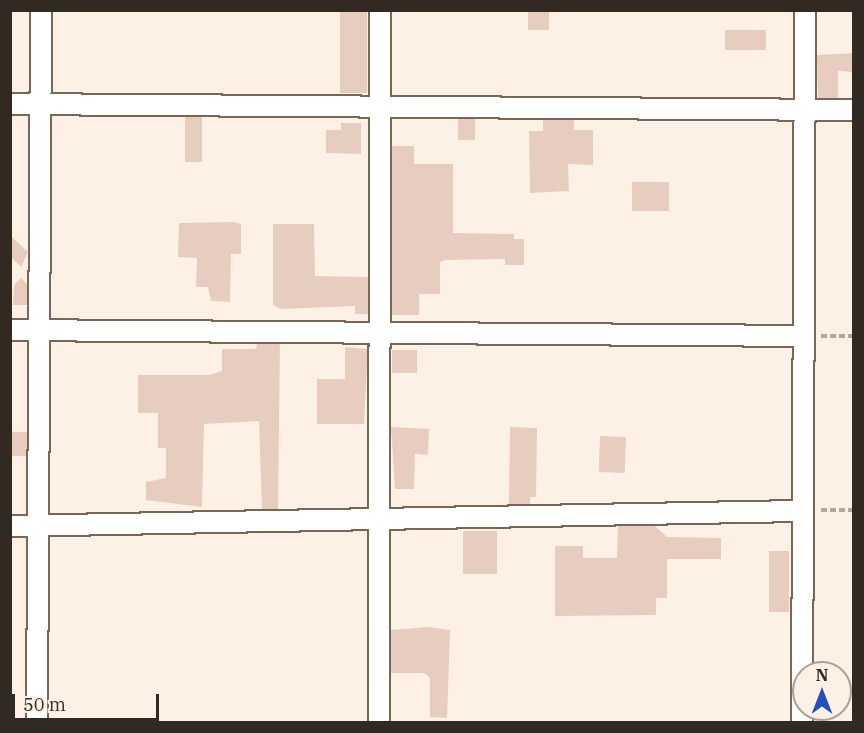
<!DOCTYPE html>
<html>
<head>
<meta charset="utf-8">
<style>
  body { margin:0 }
  #map { position:relative; width:864px; height:733px; overflow:hidden; background:#fdf1e5; font-family:"IBM Plex Serif",serif }
  div>[style] { position:absolute }
  .building>* { inset:0; background:#e7cdc0; transform-origin:0 0 }
  .path>* { height:4px; margin-top:-2px; transform-origin:0; background:repeating-linear-gradient(90deg,#b1a79d 0 6px,transparent 0 9px) }
  .roads { filter:drop-shadow(2px 0 #796756) drop-shadow(-2px 0 #796756) drop-shadow(0 2px #796756) drop-shadow(0 -2px #796756) }
  .minor>* { height:20px; margin:-10px; padding:0 10px; transform-origin:10px; border-radius:10px; background:#fff }
  span { translate:-50% -50%; white-space:nowrap; text-align:center; line-height:1.15; -webkit-text-stroke:6px #fdf1e5; paint-order:stroke }
  .frame { position:absolute; inset:0; border:12px solid #312922; pointer-events:none }
  .north { position:absolute; left:792px; top:661px; width:60px; height:60px; box-sizing:border-box; background:#fdf1e5; border:2px solid #aba197; border-radius:50%; rotate:0deg; font-size:16px; font-weight:700; line-height:24px; text-align:center; color:#312922 }
  .north::after { content:''; display:block; margin:auto; width:21px; height:27px; background:#2450be; clip-path:polygon(50% 0,100% 100%,50% 72%,0 100%) }
  .scale { position:absolute; left:12px; top:694px; width:147px; height:27px; box-sizing:border-box; border:3px solid #312922; border-top:0; padding-left:8px; font-size:18px; line-height:21px; white-space:nowrap; color:#312922; -webkit-text-stroke:4px #fdf1e5; paint-order:stroke }
</style>
</head>
<body>
<div id="map">
  <div class="building">
    <div style="left:340px;top:10px;width:27px;height:83px"></div>
    <div style="left:528px;top:10px;width:21px;height:20px"></div>
    <div style="left:725px;top:30px;width:41px;height:20px"></div>
    <div style="clip-path:polygon(854px 53px,854px 72px,838px 71px,838px 98px,818px 98px,817px 55px)"></div>
    <div style="left:185px;top:117px;width:17px;height:45px"></div>
    <div style="left:458px;top:119px;width:17px;height:21px"></div>
    <div style="clip-path:polygon(543px 120px,574px 120px,574px 130px,593px 130px,593px 165px,568px 164px,569px 191px,530px 193px,529px 131px,543px 131px)"></div>
    <div style="clip-path:polygon(341px 123px,361px 123px,361px 154px,326px 153px,326px 130px,341px 130px)"></div>
    <div style="clip-path:polygon(392px 146px,414px 146px,414px 164px,453px 164px,453px 233px,514px 234px,514px 239px,524px 239px,524px 265px,505px 265px,505px 259px,445px 260px,440px 262px,440px 294px,419px 294px,419px 315px,392px 315px)"></div>
    <div style="left:632px;top:182px;width:37px;height:29px"></div>
    <div style="clip-path:polygon(234px 222px,241px 224px,241px 254px,231px 254px,230px 302px,211px 301px,208px 287px,196px 287px,197px 258px,178px 257px,179px 223px)"></div>
    <div style="clip-path:polygon(273px 224px,314px 224px,315px 276px,368px 277px,368px 314px,355px 314px,355px 306px,281px 309px,273px 305px)"></div>
    <div style="clip-path:polygon(10px 235px,28px 252px,21px 267px,10px 256px)"></div>
    <div style="clip-path:polygon(21px 278px,27px 284px,27px 305px,13px 305px,14px 285px)"></div>
    <div style="clip-path:polygon(257px 344px,280px 344px,278px 509px,262px 509px,259px 421px,204px 424px,202px 507px,146px 500px,146px 482px,166px 478px,166px 448px,158px 448px,158px 413px,138px 413px,138px 375px,210px 375px,222px 371px,222px 349px,256px 349px)"></div>
    <div style="clip-path:polygon(345px 347px,368px 349px,364px 424px,317px 424px,317px 379px,345px 379px)"></div>
    <div style="left:392px;top:350px;width:25px;height:23px"></div>
    <div style="clip-path:polygon(391px 427px,429px 429px,428px 455px,415px 454px,414px 489px,395px 489px)"></div>
    <div style="clip-path:polygon(510px 427px,537px 428px,536px 497px,530px 497px,530px 504px,509px 505px)"></div>
    <div style="left:11px;top:432px;width:16px;height:24px"></div>
    <div style="left:600px;top:436px;width:26px;height:36px;rotate:2deg"></div>
    <div style="clip-path:polygon(618px 526px,655px 526px,667px 537px,721px 538px,721px 559px,667px 559px,667px 598px,656px 598px,656px 615px,555px 616px,555px 546px,583px 546px,583px 558px,617px 558px)"></div>
    <div style="left:463px;top:531px;width:34px;height:43px"></div>
    <div style="left:769px;top:551px;width:20px;height:61px"></div>
    <div style="clip-path:polygon(428px 627px,450px 630px,447px 718px,430px 717px,430px 678px,424px 673px,391px 673px,391px 630px)"></div>
  </div>
  <div class="path">
    <div style="left:821px;top:336px;width:33px"></div>
    <div style="left:821px;top:510px;width:33px"></div>
  </div>
  <div class="roads">
    <div class="minor">
      <div style="left:10px;top:104px;width:844px;rotate:0.41deg"></div>
      <div style="left:10px;top:330px;width:793px;rotate:0.43deg"></div>
      <div style="left:10px;top:526px;width:792px;rotate:-1.09deg"></div>
      <div style="left:37px;top:722px;width:712px;rotate:-89.68deg"></div>
      <div style="left:379px;top:722px;width:712px;rotate:-89.92deg"></div>
      <div style="left:802px;top:722px;width:712px;rotate:-89.76deg"></div>
    </div>
  </div>
  <div class="frame"></div>
  <div class="north">N</div>
  <div class="scale">50 m</div>
</div>
</body>
</html>
